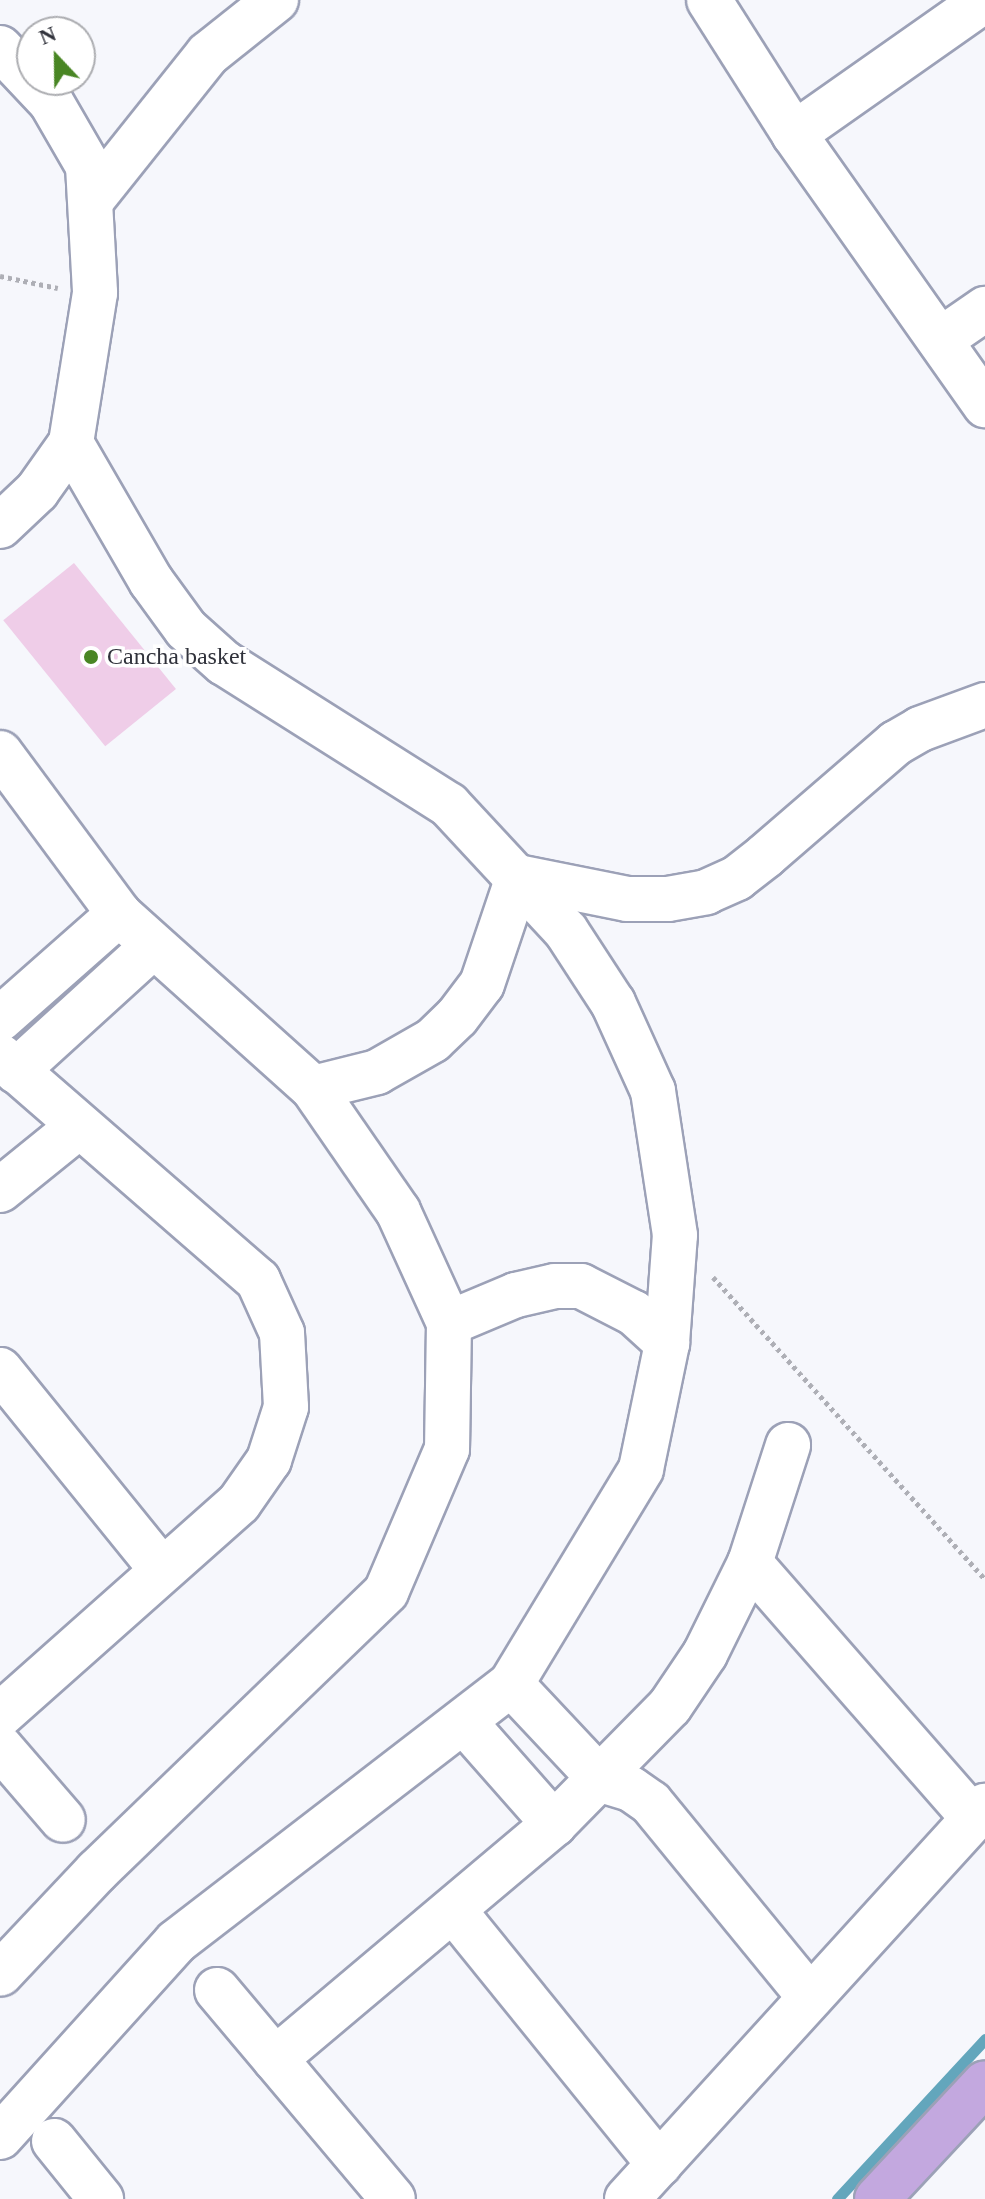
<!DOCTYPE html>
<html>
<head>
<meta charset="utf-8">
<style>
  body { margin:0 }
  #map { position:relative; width:985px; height:2199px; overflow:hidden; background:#f6f7fc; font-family:"Times New Roman",serif }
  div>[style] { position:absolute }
  .green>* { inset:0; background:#efcde8; transform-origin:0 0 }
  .stream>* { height:11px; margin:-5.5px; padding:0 5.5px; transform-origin:5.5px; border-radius:5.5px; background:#63a6bc }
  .path>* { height:5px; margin-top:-2.5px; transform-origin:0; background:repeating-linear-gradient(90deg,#aeafb6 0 4px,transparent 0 8px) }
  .roads { filter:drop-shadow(2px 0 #9ca1b7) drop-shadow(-2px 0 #9ca1b7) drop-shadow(0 2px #9ca1b7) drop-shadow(0 -2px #9ca1b7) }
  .minor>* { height:44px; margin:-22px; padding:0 22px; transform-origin:22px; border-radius:22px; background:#fff }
  .major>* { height:44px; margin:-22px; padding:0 22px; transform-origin:22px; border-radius:22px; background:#c3a8df }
  .dots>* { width:22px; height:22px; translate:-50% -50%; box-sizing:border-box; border:4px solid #fff; border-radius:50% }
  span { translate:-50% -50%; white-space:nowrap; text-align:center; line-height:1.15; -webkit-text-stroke:7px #fff; paint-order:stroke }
  .poi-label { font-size:24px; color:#30323b }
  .left { translate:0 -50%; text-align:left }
  .north { position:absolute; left:16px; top:16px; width:80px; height:80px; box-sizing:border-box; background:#fff; border:2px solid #acadb1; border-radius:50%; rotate:338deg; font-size:22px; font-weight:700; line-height:32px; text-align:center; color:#30323b }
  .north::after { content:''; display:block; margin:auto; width:28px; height:36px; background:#498624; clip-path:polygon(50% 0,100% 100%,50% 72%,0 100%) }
</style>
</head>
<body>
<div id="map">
  <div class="green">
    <div style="left:74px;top:563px;width:162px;height:91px;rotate:51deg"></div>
  </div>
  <div class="stream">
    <div style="left:837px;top:2199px;width:218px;rotate:-47.2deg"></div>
  </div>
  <div class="path">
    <div style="left:0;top:276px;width:59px;rotate:11.7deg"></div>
    <div style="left:713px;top:1277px;width:406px;rotate:48deg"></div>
  </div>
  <div class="roads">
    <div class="minor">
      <div style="left:709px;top:0;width:159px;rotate:57.6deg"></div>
      <div style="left:794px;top:134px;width:332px;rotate:54.8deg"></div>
      <div style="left:0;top:48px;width:74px;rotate:46.6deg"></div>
      <div style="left:51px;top:102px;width:74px;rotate:60deg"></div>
      <div style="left:88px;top:166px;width:127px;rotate:86.8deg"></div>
      <div style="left:95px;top:293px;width:152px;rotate:99.1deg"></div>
      <div style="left:71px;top:443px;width:59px;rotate:125.3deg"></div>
      <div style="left:37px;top:491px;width:51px;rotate:136.6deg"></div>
      <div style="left:794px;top:134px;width:233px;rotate:-35.1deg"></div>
      <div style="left:93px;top:198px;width:184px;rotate:-51.4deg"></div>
      <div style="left:208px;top:54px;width:87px;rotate:-38.5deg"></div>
      <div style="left:940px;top:340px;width:55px;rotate:-34.6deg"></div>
      <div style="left:0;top:753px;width:200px;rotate:53.5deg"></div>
      <div style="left:119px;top:914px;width:261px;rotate:41.9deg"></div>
      <div style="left:313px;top:1088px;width:150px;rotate:55.4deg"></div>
      <div style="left:398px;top:1211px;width:123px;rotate:65.5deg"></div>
      <div style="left:449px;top:1323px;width:126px;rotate:90.9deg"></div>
      <div style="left:447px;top:1449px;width:155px;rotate:113.1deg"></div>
      <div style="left:386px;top:1592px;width:402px;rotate:136deg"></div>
      <div style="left:97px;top:1871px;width:141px;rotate:133.3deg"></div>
      <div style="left:0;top:1019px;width:159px;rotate:-41.4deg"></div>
      <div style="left:0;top:1056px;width:342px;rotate:41deg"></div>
      <div style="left:258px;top:1280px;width:58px;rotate:65.6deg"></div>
      <div style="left:282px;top:1333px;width:74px;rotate:86.9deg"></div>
      <div style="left:286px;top:1407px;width:56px;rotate:107.8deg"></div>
      <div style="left:269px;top:1460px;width:52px;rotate:124.9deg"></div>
      <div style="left:239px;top:1503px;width:319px;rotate:138.4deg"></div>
      <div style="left:16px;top:1071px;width:183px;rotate:-42.3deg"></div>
      <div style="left:313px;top:1088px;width:66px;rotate:-14deg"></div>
      <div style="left:377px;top:1072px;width:64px;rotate:-29.7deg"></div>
      <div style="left:433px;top:1040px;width:33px;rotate:-44deg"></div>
      <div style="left:457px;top:1017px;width:41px;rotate:-52.9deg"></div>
      <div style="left:482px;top:984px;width:113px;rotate:-71.4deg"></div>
      <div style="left:518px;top:877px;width:111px;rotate:11.4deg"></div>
      <div style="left:627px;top:899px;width:41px"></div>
      <div style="left:668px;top:899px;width:39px;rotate:-10deg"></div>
      <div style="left:706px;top:892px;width:34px;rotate:-24deg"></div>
      <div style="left:737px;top:878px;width:36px;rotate:-38deg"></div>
      <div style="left:765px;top:856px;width:173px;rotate:-40.8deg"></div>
      <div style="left:896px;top:743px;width:28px;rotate:-30deg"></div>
      <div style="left:920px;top:729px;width:69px;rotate:-20.3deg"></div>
      <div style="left:0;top:1190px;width:102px;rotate:-39deg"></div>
      <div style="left:449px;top:1323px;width:73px;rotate:-22.7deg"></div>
      <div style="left:516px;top:1295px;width:40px;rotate:-13deg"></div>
      <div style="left:555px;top:1286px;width:26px"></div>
      <div style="left:581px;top:1286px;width:59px;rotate:27deg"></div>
      <div style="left:634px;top:1313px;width:45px;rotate:42.3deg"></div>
      <div style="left:0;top:1370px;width:257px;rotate:51deg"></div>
      <div style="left:750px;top:1563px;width:339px;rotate:48.8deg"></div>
      <div style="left:511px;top:1684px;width:132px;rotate:46.8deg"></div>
      <div style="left:601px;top:1780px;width:31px;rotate:17deg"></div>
      <div style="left:631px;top:1789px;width:24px;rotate:35deg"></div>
      <div style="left:651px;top:1803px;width:251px;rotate:50.7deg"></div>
      <div style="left:465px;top:1723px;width:135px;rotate:48.6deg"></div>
      <div style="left:0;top:1747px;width:96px;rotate:49.2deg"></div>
      <div style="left:454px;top:1911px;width:326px;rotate:51deg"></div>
      <div style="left:217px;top:1990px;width:273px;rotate:49.9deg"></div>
      <div style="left:275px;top:2059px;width:365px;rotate:-40.1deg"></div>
      <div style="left:554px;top:1824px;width:165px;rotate:-45.5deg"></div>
      <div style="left:670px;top:1706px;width:63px;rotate:-56.1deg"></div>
      <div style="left:705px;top:1654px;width:102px;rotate:-63.7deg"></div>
      <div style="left:750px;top:1563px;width:124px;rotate:-72.1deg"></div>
      <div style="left:0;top:2137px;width:263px;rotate:-47.9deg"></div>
      <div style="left:176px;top:1942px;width:423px;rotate:-37.6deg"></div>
      <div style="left:511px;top:1684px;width:251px;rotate:-58.8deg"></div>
      <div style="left:641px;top:1469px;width:129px;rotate:-78.3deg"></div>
      <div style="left:667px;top:1343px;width:108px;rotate:-85.8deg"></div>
      <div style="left:675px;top:1235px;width:146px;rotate:-98.7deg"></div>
      <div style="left:653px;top:1091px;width:97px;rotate:-114.4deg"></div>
      <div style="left:613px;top:1003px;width:86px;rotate:-123.1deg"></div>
      <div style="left:566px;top:931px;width:172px;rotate:-132.9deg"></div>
      <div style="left:449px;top:805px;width:266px;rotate:-147.7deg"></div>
      <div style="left:224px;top:663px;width:51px;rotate:-138.2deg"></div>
      <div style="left:186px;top:629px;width:59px;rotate:-126.1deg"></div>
      <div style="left:151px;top:581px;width:160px;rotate:-120.1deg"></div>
      <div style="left:54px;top:2141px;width:75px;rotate:51deg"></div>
      <div style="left:627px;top:2199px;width:532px;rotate:-47.67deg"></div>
    </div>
    <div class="major">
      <div style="left:877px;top:2199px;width:158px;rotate:-47deg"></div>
    </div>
  </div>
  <div class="dots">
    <div style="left:91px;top:657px;background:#498624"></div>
  </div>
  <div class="poi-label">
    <span class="left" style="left:107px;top:657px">Cancha basket</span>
  </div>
  <div class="north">N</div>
</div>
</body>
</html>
